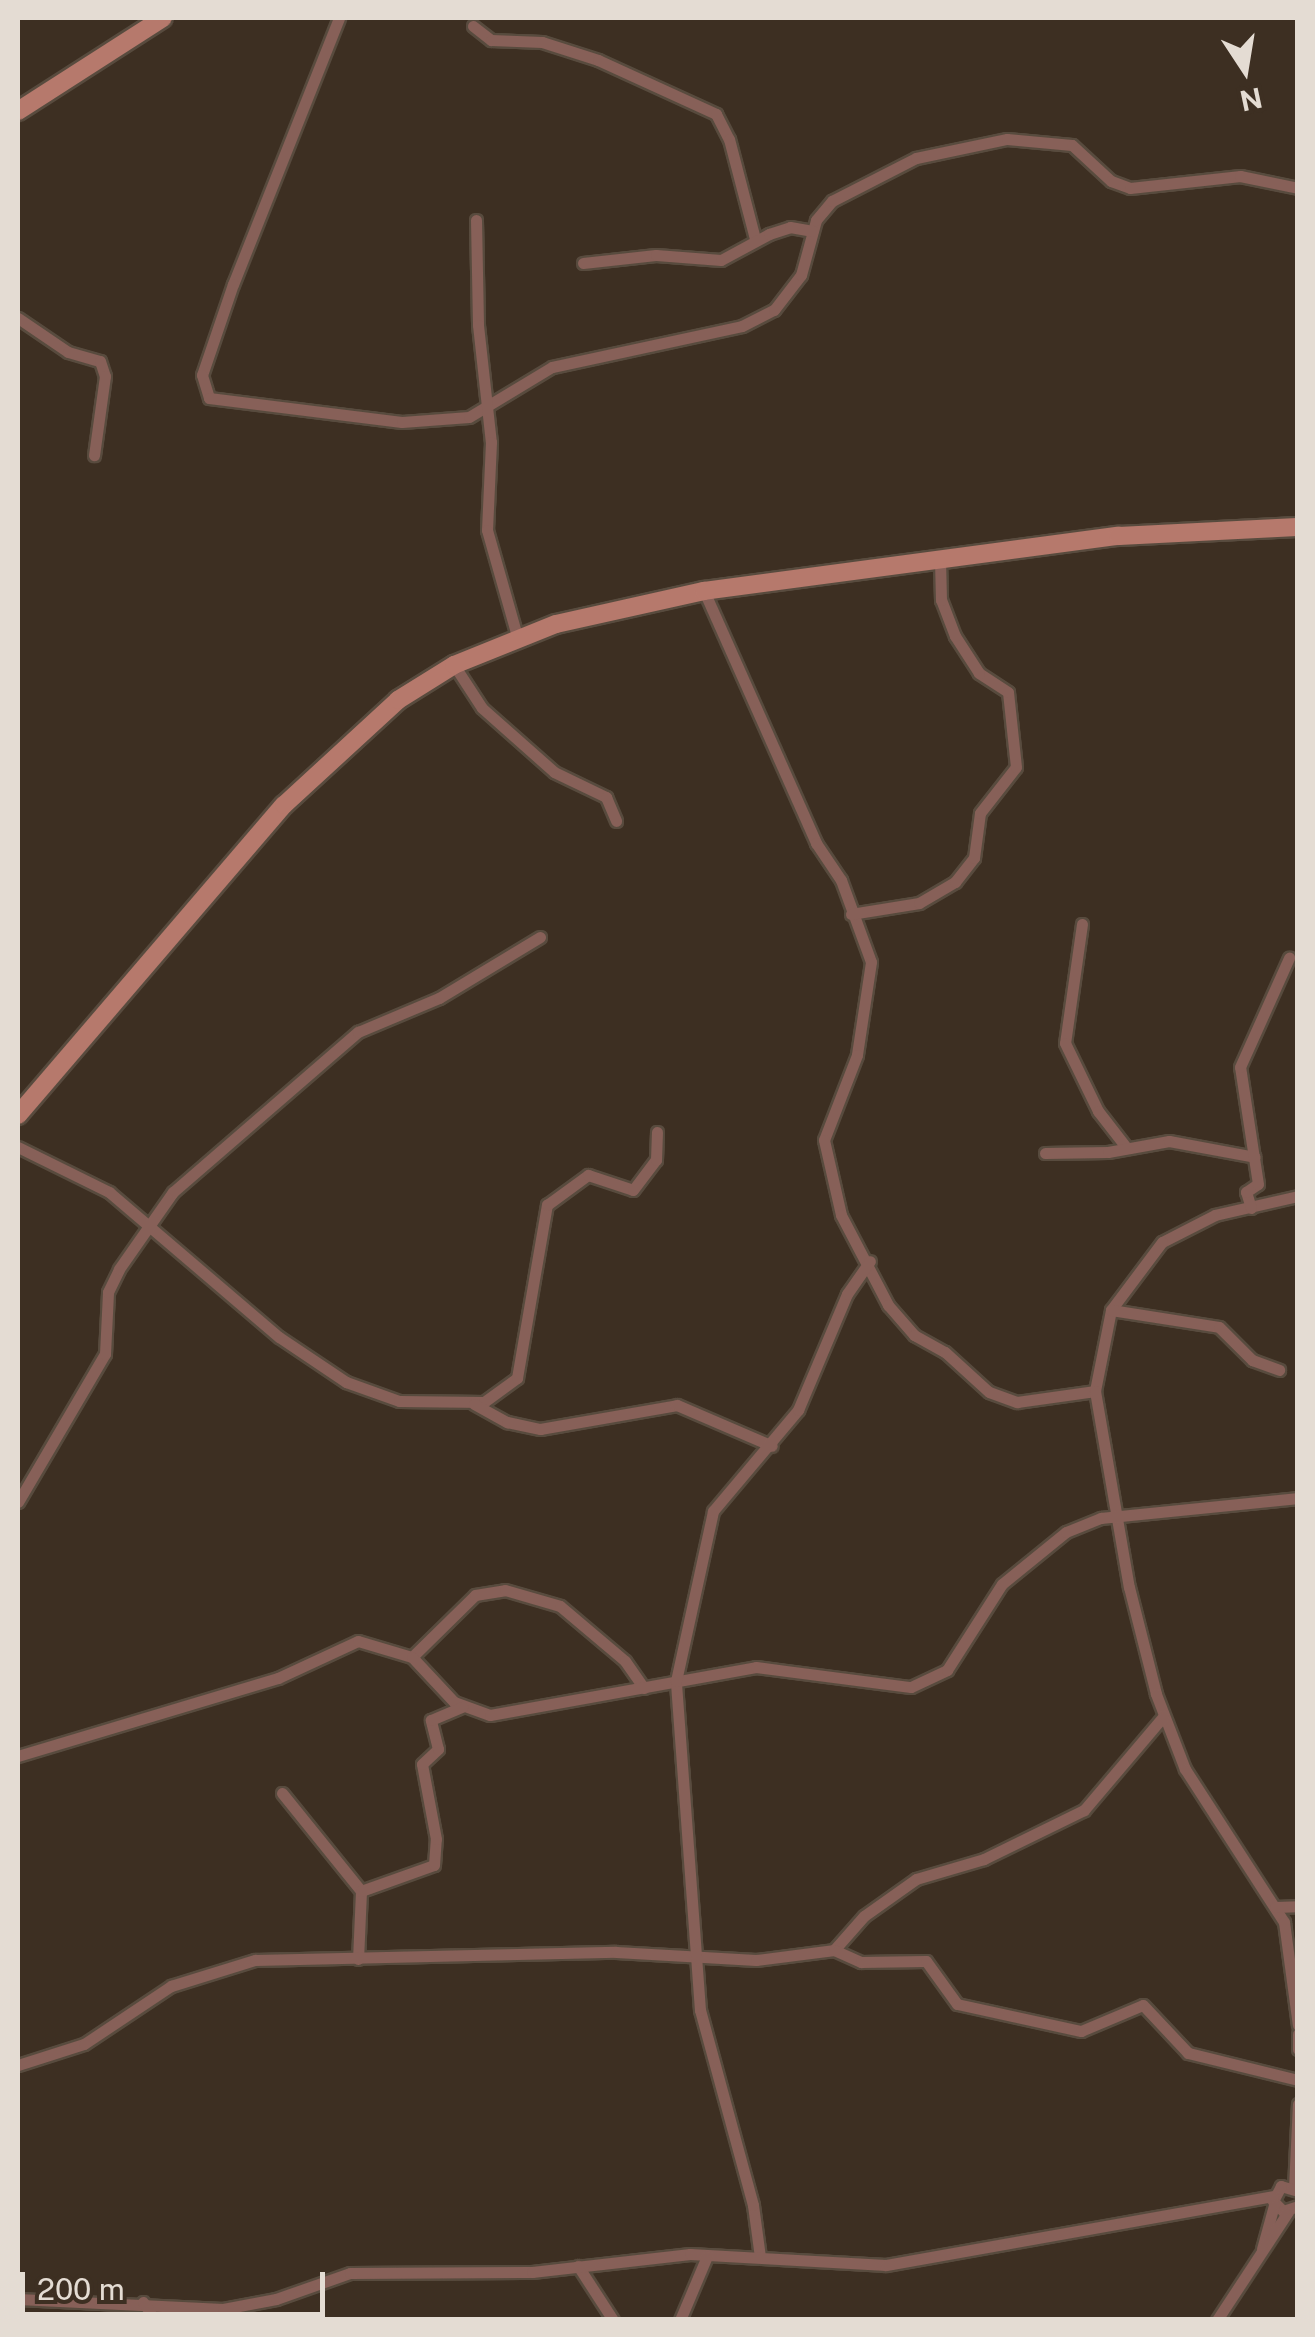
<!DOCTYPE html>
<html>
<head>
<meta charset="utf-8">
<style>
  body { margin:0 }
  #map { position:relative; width:1315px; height:2337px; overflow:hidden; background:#3d2f22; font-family:"Public Sans",sans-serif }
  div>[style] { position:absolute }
  .roads { filter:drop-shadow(2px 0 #584b3e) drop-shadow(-2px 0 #584b3e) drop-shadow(0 2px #584b3e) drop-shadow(0 -2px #584b3e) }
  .minor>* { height:11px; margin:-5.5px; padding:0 5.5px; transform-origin:5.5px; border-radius:5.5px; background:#876058 }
  .secondary>* { height:18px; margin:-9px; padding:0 9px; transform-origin:9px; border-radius:9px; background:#b6796c }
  span { translate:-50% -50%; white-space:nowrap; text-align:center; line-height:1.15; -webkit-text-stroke:8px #3d2f22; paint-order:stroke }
  .frame { position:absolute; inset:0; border:20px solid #e4dcd3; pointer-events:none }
  .north { position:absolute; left:1195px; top:20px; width:100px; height:100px; -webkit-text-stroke:8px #3d2f22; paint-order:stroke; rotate:168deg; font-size:28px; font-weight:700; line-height:40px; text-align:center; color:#e4dcd3 }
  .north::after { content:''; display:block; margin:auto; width:35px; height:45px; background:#e4dcd3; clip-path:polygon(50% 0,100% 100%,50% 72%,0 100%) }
  .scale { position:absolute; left:20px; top:2272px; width:305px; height:45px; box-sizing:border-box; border:5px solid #e4dcd3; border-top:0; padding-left:12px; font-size:30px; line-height:35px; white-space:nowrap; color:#e4dcd3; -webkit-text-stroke:8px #3d2f22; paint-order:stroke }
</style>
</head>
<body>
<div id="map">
  <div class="roads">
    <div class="minor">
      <div style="left:339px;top:18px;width:286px;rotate:111.7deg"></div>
      <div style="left:233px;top:284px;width:96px;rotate:108.8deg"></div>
      <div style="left:202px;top:375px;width:24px;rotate:73deg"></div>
      <div style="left:209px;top:398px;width:194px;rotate:7.1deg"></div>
      <div style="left:402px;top:422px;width:67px;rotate:-4.3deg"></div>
      <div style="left:469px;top:417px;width:97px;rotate:-31.1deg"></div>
      <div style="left:552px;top:367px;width:194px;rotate:-12.2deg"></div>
      <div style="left:742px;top:326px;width:36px;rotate:-27deg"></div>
      <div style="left:774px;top:310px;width:44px;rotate:-52.4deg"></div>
      <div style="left:801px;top:275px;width:57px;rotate:-74.7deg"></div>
      <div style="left:816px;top:220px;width:25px;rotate:-50deg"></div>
      <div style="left:832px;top:201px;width:94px;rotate:-27.1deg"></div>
      <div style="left:916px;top:158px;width:93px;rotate:-11.8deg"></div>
      <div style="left:1007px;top:139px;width:65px;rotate:5.3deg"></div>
      <div style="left:1072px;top:145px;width:53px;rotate:42.7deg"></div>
      <div style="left:1111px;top:181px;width:20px;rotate:20deg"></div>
      <div style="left:1130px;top:188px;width:111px;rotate:-6.2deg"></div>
      <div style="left:1240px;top:176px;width:59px;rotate:11.7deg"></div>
      <div style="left:473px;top:26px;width:23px;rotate:38deg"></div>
      <div style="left:491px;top:40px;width:51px;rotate:2.2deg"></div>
      <div style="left:542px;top:42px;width:59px;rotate:17.8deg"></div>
      <div style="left:598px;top:60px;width:130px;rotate:24.6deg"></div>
      <div style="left:716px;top:114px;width:28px;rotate:63deg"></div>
      <div style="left:729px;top:139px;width:103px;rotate:75.4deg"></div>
      <div style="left:476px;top:220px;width:105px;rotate:88.9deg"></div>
      <div style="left:478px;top:325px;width:118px;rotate:83.7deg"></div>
      <div style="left:491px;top:442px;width:88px;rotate:92.6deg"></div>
      <div style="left:487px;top:530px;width:110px;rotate:74.2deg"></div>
      <div style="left:583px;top:263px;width:73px;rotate:-6.3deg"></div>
      <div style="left:656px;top:255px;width:65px;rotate:4.4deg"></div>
      <div style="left:721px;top:260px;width:55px;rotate:-28.4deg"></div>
      <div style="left:769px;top:234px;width:22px;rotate:-18deg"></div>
      <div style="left:790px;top:227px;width:23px;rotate:10deg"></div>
      <div style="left:18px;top:318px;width:60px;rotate:34.2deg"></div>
      <div style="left:68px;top:352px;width:33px;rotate:16deg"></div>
      <div style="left:100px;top:361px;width:16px;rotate:72deg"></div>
      <div style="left:105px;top:376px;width:80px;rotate:97.9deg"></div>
      <div style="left:704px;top:591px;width:276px;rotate:66deg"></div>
      <div style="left:816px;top:843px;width:45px;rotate:56deg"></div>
      <div style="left:841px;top:880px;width:87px;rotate:69.9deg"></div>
      <div style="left:871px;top:962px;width:94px;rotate:98.6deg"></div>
      <div style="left:857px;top:1055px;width:91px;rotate:111.2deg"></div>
      <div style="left:824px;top:1140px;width:77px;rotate:77.2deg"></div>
      <div style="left:841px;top:1215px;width:102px;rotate:62.4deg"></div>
      <div style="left:888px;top:1305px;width:40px;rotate:49deg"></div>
      <div style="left:914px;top:1335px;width:35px;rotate:29deg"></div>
      <div style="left:945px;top:1352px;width:59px;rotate:42.3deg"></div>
      <div style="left:989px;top:1392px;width:30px;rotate:20deg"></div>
      <div style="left:1017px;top:1402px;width:79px;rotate:-8deg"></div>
      <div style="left:454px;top:665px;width:51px;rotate:56.9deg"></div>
      <div style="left:482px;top:708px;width:96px;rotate:41.6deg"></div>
      <div style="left:554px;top:772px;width:58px;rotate:25.7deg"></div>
      <div style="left:606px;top:797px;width:26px;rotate:67deg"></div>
      <div style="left:851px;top:914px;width:69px;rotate:-9.2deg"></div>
      <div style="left:919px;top:903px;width:42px;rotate:-30.3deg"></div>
      <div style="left:955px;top:882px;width:31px;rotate:-52deg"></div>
      <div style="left:974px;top:858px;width:45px;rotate:-82.4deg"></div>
      <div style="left:980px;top:813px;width:58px;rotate:-52deg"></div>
      <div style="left:1016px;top:767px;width:75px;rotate:-96.1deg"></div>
      <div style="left:1008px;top:692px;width:35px;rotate:-147deg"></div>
      <div style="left:979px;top:673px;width:44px;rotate:-123deg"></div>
      <div style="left:955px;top:636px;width:39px;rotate:-111deg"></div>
      <div style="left:941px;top:600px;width:42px;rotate:-91.4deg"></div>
      <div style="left:1082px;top:924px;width:120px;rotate:98.1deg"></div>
      <div style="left:1065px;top:1043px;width:76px;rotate:64.1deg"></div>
      <div style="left:1098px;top:1111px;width:46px;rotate:52.1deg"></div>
      <div style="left:18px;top:1147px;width:102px;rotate:26.3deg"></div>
      <div style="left:109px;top:1192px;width:223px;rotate:40.5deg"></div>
      <div style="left:279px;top:1337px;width:81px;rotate:33.9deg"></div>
      <div style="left:346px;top:1382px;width:56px;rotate:19.7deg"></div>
      <div style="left:399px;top:1401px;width:85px;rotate:0.7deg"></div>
      <div style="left:484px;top:1402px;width:41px;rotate:-36deg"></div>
      <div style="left:517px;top:1378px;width:176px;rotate:-80.2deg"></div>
      <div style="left:547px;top:1205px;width:51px;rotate:-36.2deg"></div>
      <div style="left:588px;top:1175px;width:47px;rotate:18.4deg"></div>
      <div style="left:633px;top:1190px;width:38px;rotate:-53deg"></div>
      <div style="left:656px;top:1160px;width:28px;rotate:-88deg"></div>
      <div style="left:1045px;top:1153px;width:63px;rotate:-0.9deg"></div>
      <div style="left:1108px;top:1152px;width:62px;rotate:-10.2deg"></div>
      <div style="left:1169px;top:1141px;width:87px;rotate:10.5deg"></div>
      <div style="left:1298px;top:1196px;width:85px;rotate:167.1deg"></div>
      <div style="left:1215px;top:1215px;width:59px;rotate:153deg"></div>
      <div style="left:1162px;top:1242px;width:85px;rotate:126.9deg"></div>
      <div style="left:1111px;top:1310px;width:83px;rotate:101.2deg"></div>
      <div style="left:1095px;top:1391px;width:199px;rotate:80.2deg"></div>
      <div style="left:1129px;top:1587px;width:110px;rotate:75.8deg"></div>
      <div style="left:1156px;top:1694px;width:80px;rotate:68.9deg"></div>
      <div style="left:1185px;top:1769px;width:182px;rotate:57.1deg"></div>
      <div style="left:1284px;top:1922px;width:104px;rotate:82.3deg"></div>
      <div style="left:1251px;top:1208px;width:17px;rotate:-107deg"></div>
      <div style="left:1246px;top:1192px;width:14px;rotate:-34deg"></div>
      <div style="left:1258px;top:1184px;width:118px;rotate:-98.7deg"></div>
      <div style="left:1240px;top:1067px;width:120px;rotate:-65.8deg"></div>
      <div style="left:1111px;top:1310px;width:109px;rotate:8.9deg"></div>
      <div style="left:1219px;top:1327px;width:47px;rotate:45deg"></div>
      <div style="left:1252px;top:1360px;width:29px;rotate:20deg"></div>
      <div style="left:474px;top:1404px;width:38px;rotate:29deg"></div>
      <div style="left:507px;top:1422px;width:34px;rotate:12deg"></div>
      <div style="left:540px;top:1429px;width:139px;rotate:-9.9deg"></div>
      <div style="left:677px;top:1405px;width:103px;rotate:23.3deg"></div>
      <div style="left:18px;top:1502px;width:172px;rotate:-59.6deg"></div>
      <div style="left:105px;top:1354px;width:62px;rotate:-87.2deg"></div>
      <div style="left:108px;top:1292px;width:25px;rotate:-64deg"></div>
      <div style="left:119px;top:1269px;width:94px;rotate:-55deg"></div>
      <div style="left:173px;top:1192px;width:245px;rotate:-40.9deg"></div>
      <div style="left:358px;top:1032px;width:88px;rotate:-22.8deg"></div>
      <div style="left:439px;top:998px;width:118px;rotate:-31.1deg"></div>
      <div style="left:412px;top:1657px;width:88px;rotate:-44.5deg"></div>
      <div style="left:475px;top:1595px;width:30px;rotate:-9deg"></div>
      <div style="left:505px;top:1590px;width:57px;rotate:16.2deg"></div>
      <div style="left:560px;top:1606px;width:85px;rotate:40.2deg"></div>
      <div style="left:625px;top:1661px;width:33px;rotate:55deg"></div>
      <div style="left:18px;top:1756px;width:271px;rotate:-16.7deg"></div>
      <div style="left:278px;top:1678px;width:88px;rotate:-24.8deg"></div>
      <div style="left:358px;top:1641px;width:56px;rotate:16.5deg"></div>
      <div style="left:412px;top:1657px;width:62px;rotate:47deg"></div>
      <div style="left:454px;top:1702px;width:38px;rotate:20deg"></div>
      <div style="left:490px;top:1715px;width:270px;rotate:-10.2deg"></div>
      <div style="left:756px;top:1667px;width:156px;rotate:7.4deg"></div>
      <div style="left:911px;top:1687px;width:40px;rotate:-25deg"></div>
      <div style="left:947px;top:1670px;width:102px;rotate:-57.4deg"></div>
      <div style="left:1002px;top:1584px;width:82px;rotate:-39.1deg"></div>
      <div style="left:1066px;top:1532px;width:38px;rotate:-22deg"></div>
      <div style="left:1101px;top:1518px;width:198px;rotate:-5.8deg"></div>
      <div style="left:282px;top:1793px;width:126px;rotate:51.1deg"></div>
      <div style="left:361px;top:1891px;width:68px;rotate:92.5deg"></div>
      <div style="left:361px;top:1891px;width:77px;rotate:-19.6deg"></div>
      <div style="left:434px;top:1865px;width:26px;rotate:-86deg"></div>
      <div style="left:436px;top:1839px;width:76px;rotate:-100.6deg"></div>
      <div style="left:422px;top:1764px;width:22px;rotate:-43deg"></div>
      <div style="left:438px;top:1749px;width:30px;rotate:-104deg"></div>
      <div style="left:431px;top:1720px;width:34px;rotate:-23deg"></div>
      <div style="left:1275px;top:1907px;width:23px;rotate:-2deg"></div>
      <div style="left:834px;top:1950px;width:45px;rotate:-48.6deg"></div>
      <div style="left:864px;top:1916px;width:64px;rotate:-35.4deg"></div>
      <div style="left:916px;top:1879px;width:71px;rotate:-16.4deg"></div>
      <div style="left:984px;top:1859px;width:111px;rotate:-26.1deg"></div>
      <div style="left:1084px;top:1810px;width:122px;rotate:-49.7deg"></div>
      <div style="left:1298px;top:2034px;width:15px;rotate:90deg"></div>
      <div style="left:18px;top:2065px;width:69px;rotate:-17.7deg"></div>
      <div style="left:84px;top:2044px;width:105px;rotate:-33.7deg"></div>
      <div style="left:171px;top:1986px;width:88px;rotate:-17.2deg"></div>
      <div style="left:255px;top:1960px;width:361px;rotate:-1.3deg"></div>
      <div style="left:616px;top:1952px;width:140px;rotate:3.3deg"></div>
      <div style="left:756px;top:1960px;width:79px;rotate:-7.3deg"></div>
      <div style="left:834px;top:1950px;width:30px;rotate:24deg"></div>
      <div style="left:861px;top:1962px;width:65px;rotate:-0.9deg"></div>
      <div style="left:926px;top:1961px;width:53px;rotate:54.2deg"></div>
      <div style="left:957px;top:2004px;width:127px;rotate:12.3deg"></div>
      <div style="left:1081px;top:2031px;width:67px;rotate:-22.8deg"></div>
      <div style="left:1143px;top:2005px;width:66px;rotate:46.8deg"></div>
      <div style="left:1188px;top:2053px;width:113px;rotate:13.8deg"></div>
      <div style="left:1294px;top:2188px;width:84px;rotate:-87.3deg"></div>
      <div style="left:1298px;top:2191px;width:18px;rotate:-164deg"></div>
      <div style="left:1281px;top:2186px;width:17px;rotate:118deg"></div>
      <div style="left:1273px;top:2201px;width:14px;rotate:45deg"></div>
      <div style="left:1283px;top:2211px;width:16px;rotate:-18deg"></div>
      <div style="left:1262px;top:2249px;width:46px;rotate:-74.7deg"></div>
      <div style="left:760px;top:2257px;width:52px;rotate:-97.7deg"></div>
      <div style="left:753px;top:2205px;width:202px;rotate:-105.2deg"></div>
      <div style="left:700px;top:2010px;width:330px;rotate:-94.2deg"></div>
      <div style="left:676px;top:1681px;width:174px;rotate:-77.7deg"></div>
      <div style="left:713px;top:1511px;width:132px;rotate:-49.9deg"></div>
      <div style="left:798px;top:1410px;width:126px;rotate:-67.1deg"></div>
      <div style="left:847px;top:1294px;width:40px;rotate:-55.1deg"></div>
      <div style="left:578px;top:2266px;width:64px;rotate:57.1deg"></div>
      <div style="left:18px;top:2299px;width:205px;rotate:2.8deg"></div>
      <div style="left:223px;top:2309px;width:54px;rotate:-10.7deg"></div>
      <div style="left:276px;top:2299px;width:78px;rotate:-19.4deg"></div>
      <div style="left:350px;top:2273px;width:182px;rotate:-0.3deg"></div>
      <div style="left:532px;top:2272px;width:159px;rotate:-6.5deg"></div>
      <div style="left:690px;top:2254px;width:196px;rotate:3.2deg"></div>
      <div style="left:886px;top:2265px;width:393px;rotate:-10.1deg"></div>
      <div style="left:143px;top:2302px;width:22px;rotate:56deg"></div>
      <div style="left:680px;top:2320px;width:69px;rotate:-67.1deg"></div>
      <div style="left:1217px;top:2320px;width:129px;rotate:-56.7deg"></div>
    </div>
    <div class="secondary">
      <div style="left:18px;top:111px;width:172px;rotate:-32.7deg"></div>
      <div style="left:18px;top:1115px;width:408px;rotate:-49.4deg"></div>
      <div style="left:284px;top:805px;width:155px;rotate:-42.6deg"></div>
      <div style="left:398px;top:700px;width:66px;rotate:-32deg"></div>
      <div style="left:454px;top:665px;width:110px;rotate:-21.9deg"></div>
      <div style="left:556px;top:624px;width:152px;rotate:-12.6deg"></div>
      <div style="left:704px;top:591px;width:418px;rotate:-7.6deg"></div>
      <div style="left:1118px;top:536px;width:180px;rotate:-2.9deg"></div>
    </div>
  </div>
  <div class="frame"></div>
  <div class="north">N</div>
  <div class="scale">200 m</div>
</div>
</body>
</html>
